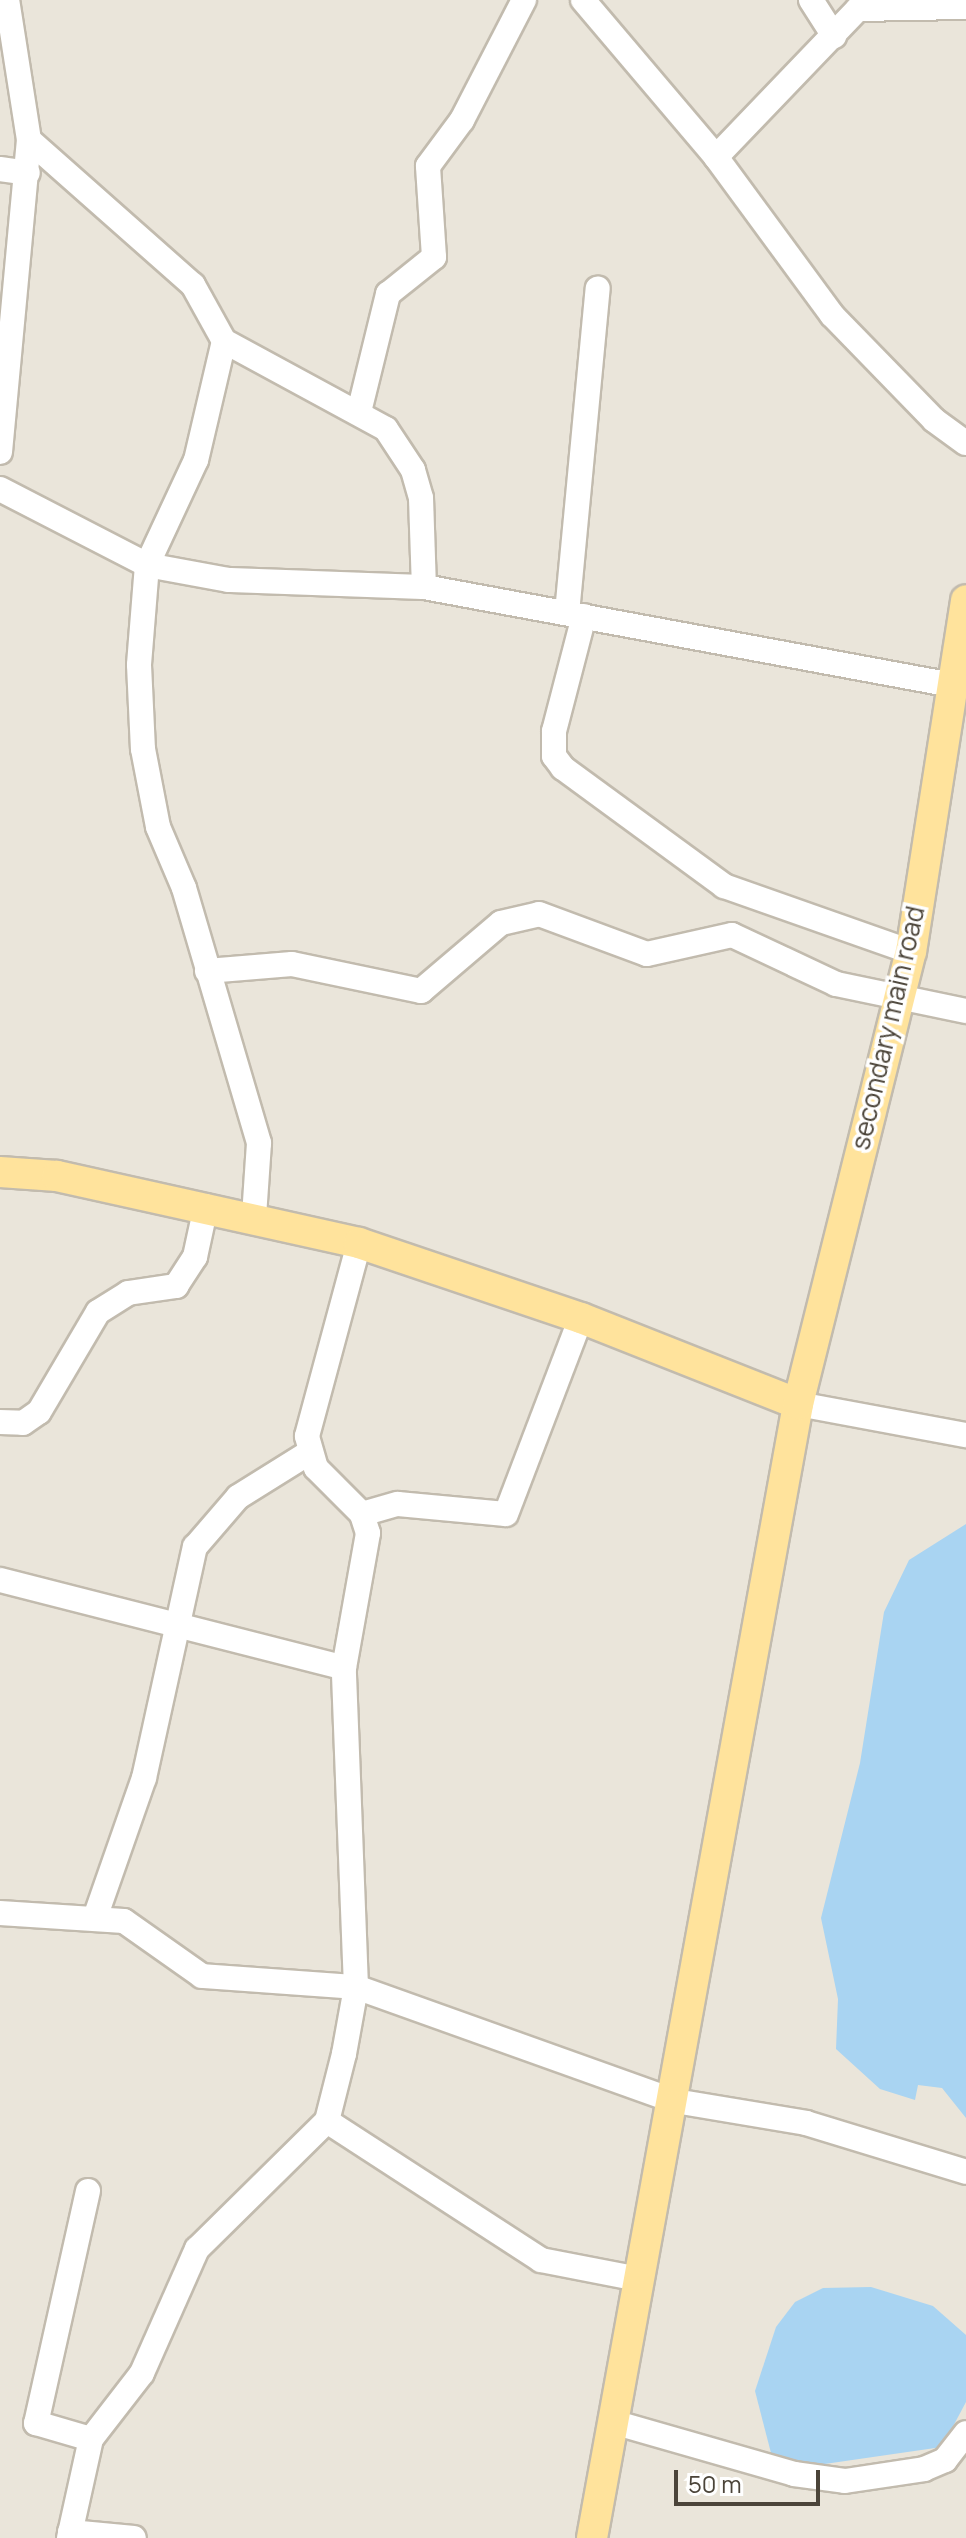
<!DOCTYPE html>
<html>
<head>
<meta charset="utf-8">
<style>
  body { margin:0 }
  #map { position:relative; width:966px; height:2538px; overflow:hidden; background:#f6f3ec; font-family:Manrope,sans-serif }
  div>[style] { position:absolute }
  .residential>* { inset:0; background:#eae5da; transform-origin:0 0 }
  .water>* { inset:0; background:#a9d4f2 }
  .roads { filter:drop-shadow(2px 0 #c2bbae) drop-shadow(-2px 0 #c2bbae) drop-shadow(0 2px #c2bbae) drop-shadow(0 -2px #c2bbae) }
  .minor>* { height:24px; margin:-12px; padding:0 12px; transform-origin:12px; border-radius:12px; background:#fff }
  .major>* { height:30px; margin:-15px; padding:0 15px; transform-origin:15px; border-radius:15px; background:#ffe39c }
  span { translate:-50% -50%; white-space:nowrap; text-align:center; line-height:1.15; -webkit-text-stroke:7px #fff; paint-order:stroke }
  .street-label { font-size:26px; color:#4b4439 }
  .scale { position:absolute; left:674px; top:2470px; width:146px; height:36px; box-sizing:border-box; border:4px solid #4b4439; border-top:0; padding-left:10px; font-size:24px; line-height:28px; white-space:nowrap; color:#4b4439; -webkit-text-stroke:6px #fff; paint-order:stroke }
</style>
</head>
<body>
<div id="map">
  <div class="residential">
    <div style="left:0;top:0;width:966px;height:2538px"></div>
  </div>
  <div class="water">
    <div style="clip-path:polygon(966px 1524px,966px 2118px,942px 2088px,918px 2085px,915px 2100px,880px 2089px,836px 2049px,838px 1999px,821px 1918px,860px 1763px,884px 1612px,909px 1560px)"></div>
    <div style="clip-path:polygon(871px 2287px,933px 2306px,966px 2335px,966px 2402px,942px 2447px,797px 2468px,771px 2453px,755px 2391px,776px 2327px,795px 2302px,823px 2288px)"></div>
  </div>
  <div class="roads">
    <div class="minor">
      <div style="left:583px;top:0;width:206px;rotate:49.7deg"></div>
      <div style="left:716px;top:157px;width:196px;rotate:53.7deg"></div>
      <div style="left:832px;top:315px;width:146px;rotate:45.8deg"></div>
      <div style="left:934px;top:420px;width:39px;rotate:36deg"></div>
      <div style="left:811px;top:0;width:43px;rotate:57.4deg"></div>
      <div style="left:29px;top:140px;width:219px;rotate:41.5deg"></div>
      <div style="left:193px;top:285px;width:64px;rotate:61deg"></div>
      <div style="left:224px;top:341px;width:184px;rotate:28.5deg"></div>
      <div style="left:386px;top:429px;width:49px;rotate:56.6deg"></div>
      <div style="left:413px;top:470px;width:29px;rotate:74deg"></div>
      <div style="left:421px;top:498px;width:89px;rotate:88.1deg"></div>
      <div style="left:716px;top:157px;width:205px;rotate:-46.2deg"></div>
      <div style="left:858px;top:9px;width:108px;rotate:-1.1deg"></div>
      <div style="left:0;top:169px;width:28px;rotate:8deg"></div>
      <div style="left:224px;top:341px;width:122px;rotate:103.2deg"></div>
      <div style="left:196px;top:460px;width:116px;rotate:115deg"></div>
      <div style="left:147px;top:565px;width:100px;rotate:94.6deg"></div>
      <div style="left:139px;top:665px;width:84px;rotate:87.3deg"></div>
      <div style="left:143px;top:749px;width:79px;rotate:79.1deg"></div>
      <div style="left:158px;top:827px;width:66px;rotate:66.9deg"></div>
      <div style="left:184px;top:888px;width:266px;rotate:73.6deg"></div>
      <div style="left:259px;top:1143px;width:73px;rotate:93.9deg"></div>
      <div style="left:359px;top:412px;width:122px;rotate:-76.2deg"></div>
      <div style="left:388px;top:294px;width:59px;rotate:-38.8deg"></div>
      <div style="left:434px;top:257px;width:91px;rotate:-93.8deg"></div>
      <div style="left:428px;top:166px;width:57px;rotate:-53.5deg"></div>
      <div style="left:462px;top:120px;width:135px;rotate:-62.7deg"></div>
      <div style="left:0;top:452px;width:313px;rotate:-84.7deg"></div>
      <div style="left:29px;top:140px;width:142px;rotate:-98.9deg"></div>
      <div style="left:0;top:489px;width:165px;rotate:27.3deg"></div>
      <div style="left:147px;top:565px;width:83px;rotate:10.4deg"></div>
      <div style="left:229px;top:580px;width:195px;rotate:2.1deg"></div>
      <div style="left:424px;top:587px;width:537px;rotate:10.51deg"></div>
      <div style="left:567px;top:613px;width:326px;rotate:-84.6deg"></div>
      <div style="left:584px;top:616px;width:119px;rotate:104.6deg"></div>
      <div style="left:554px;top:731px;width:25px;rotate:90deg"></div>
      <div style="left:554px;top:756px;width:15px;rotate:53deg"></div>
      <div style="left:563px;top:768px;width:200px;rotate:36.2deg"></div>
      <div style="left:724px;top:886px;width:198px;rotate:19.4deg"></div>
      <div style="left:207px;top:971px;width:85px;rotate:-4.7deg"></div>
      <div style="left:292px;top:964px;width:132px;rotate:11.8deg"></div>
      <div style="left:421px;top:991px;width:105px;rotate:-40.4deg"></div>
      <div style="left:501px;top:923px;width:39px;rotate:-13deg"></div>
      <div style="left:539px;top:914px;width:115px;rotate:20.3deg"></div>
      <div style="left:647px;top:954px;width:87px;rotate:-12.6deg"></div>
      <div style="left:732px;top:935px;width:115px;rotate:25.2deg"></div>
      <div style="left:836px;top:984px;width:133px;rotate:11.7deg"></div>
      <div style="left:798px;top:1404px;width:171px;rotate:10.5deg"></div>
      <div style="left:0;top:1422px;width:23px;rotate:2deg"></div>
      <div style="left:23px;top:1423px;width:19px;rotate:-35deg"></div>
      <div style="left:39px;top:1412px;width:116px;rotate:-59.5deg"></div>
      <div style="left:98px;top:1312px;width:36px;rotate:-32deg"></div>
      <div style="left:128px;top:1293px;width:49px;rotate:-8.3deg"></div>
      <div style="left:176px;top:1286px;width:35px;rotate:-57deg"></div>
      <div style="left:195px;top:1257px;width:52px;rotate:-77.8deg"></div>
      <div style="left:362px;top:1514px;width:37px;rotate:-16deg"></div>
      <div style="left:398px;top:1504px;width:108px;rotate:5.3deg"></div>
      <div style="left:506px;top:1514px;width:210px;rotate:-69.1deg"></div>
      <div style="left:0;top:1580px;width:355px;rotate:14.3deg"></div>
      <div style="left:0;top:1913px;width:124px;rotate:3.7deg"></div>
      <div style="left:124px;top:1921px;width:95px;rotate:35.2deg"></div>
      <div style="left:202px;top:1976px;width:154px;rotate:4.1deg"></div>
      <div style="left:356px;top:1987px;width:339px;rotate:19.7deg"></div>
      <div style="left:675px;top:2101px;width:133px;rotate:9.5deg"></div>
      <div style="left:806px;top:2123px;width:167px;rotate:17deg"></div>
      <div style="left:96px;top:1915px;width:145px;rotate:-70.7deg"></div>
      <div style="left:144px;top:1778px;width:237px;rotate:-77.6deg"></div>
      <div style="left:195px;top:1547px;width:66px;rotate:-49.3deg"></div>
      <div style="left:238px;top:1497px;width:85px;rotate:-32deg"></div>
      <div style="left:327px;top:2121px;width:255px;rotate:33deg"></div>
      <div style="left:541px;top:2260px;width:100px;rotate:11deg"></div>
      <div style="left:88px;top:2191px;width:238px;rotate:102.6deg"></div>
      <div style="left:36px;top:2423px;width:57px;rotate:16.2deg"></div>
      <div style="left:613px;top:2422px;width:188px;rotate:16deg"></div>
      <div style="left:794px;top:2474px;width:51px;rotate:7.8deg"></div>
      <div style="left:845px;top:2481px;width:80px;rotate:-8.6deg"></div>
      <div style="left:924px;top:2469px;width:23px;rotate:-23deg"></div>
      <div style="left:945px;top:2460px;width:34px;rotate:-52deg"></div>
      <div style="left:70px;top:2532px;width:64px;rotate:5.4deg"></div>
      <div style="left:69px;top:2538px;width:101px;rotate:-77.5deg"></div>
      <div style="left:91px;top:2439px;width:83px;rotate:-52.3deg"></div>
      <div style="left:142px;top:2373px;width:136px;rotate:-66.1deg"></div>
      <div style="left:197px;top:2249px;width:182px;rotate:-44.6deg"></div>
      <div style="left:327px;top:2121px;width:69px;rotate:-75.8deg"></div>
      <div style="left:344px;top:2054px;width:68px;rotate:-79.8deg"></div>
      <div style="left:356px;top:1987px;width:319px;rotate:-92.2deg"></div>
      <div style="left:344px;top:1668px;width:137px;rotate:-79.9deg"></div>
      <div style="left:368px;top:1533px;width:20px;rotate:-108deg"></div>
      <div style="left:362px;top:1514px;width:65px;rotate:-135deg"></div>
      <div style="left:316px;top:1468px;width:33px;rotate:-106deg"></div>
      <div style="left:307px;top:1436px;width:200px;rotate:-74.9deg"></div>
    </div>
    <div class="major">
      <div style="left:0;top:1172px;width:57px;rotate:4deg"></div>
      <div style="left:57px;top:1176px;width:309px;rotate:12.5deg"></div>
      <div style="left:359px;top:1243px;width:234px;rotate:18.7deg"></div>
      <div style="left:581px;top:1318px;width:233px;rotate:21.6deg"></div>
      <div style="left:592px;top:2538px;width:1153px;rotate:-79.7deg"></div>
      <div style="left:798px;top:1404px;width:466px;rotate:-76deg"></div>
      <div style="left:911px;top:952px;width:356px;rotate:-81.1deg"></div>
    </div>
  </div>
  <div class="street-label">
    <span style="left:888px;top:1028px;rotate:-77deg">secondary main road</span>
  </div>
  <div class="scale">50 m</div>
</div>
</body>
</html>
